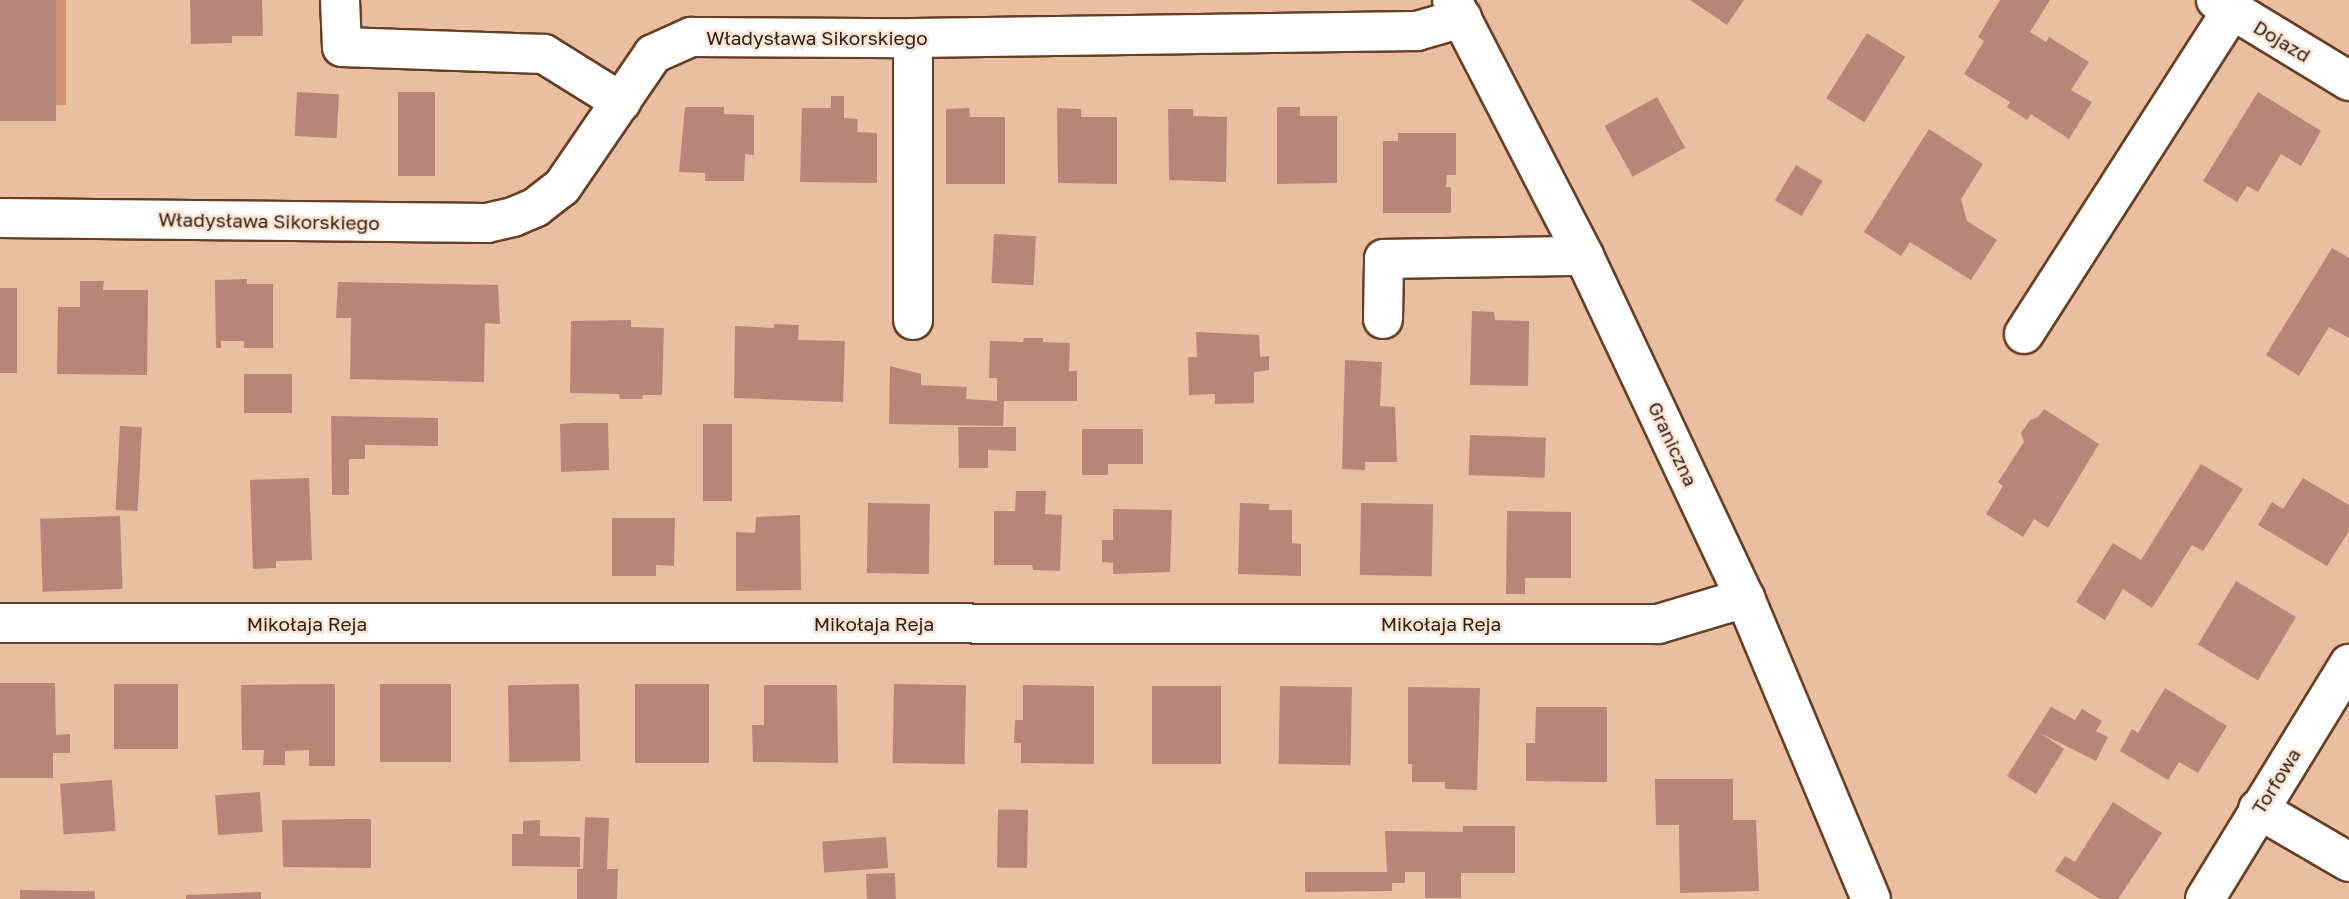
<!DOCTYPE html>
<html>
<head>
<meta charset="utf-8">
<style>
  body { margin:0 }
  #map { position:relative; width:2349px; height:899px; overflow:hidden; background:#ebbea1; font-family:"Golos Text",sans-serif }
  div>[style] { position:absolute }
  .green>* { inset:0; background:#cd946e; transform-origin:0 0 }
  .building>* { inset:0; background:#b88679; transform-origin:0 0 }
  .roads { filter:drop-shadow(2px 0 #653f25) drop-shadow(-2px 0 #653f25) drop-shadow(0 2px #653f25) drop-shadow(0 -2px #653f25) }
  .minor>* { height:38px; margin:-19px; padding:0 19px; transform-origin:19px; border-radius:19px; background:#fff }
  span { translate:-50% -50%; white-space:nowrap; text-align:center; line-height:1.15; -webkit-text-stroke:5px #fce4d5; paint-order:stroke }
  .street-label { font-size:19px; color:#2e1d12 }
</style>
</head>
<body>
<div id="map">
  <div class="green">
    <div style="left:56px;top:0;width:10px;height:105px"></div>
  </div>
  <div class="building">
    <div style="left:0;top:0;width:56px;height:121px"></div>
    <div style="clip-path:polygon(190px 0,262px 0,263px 36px,232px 36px,232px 43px,191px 44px)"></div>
    <div style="clip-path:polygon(1690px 0,1744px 0,1727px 25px)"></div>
    <div style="clip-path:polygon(2000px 0,2050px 0,2030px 32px,2046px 42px,2049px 37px,2089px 62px,2071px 90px,2092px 102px,2069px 139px,2031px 114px,2027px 120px,2007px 107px,2010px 102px,1964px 74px,1984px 41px,1978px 37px)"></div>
    <div style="left:1867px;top:33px;width:45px;height:77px;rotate:32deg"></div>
    <div style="left:297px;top:92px;width:42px;height:44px;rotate:3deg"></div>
    <div style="left:398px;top:92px;width:37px;height:84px"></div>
    <div style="clip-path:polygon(2258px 92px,2321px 131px,2301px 166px,2281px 154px,2258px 192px,2247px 186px,2237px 202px,2203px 181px)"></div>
    <div style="clip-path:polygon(831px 96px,844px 96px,844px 118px,858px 119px,857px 132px,877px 133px,877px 183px,800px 182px,802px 108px,831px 108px)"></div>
    <div style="left:1657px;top:97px;width:58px;height:60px;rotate:61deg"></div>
    <div style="clip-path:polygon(685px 107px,724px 107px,724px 114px,754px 115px,754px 155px,745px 154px,744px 181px,705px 181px,705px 173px,679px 172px)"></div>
    <div style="clip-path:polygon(1277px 107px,1300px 107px,1300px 116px,1337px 116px,1337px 183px,1277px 184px)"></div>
    <div style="clip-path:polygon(969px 108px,970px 117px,1005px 117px,1005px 184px,946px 184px,946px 109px)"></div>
    <div style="clip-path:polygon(1057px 108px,1081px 109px,1081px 117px,1117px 117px,1117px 184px,1058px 183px)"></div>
    <div style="clip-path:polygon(1168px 109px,1193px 109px,1193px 116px,1227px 117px,1226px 182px,1169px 180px)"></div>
    <div style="clip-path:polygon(1929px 129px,1983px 164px,1961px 199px,1967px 221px,1997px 240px,1971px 280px,1910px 242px,1901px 256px,1864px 232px)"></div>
    <div style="clip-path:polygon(1398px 133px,1456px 133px,1456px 175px,1447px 175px,1446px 187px,1451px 187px,1451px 213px,1383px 213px,1383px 141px,1398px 141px)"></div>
    <div style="left:1796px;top:165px;width:31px;height:41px;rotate:31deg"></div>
    <div style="left:994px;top:234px;width:42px;height:49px;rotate:3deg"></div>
    <div style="clip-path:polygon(2332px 248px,2349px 258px,2349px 338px,2329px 327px,2299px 376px,2266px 355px)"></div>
    <div style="clip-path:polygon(247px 279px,247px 284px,273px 284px,273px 348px,244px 348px,244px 341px,221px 341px,221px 348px,216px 348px,215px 280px)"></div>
    <div style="clip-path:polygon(80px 281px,104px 281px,103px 290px,148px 290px,147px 375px,57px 374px,58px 307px,80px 307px)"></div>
    <div style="clip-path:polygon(338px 282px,498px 285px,500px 324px,485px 323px,484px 382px,350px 379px,351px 318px,336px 318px)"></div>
    <div style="left:0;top:288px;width:17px;height:85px"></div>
    <div style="clip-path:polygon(1472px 311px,1494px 312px,1495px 320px,1529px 321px,1528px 386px,1470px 385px)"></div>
    <div style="clip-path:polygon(631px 320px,631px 327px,664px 328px,662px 395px,643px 395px,642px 399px,620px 399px,619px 394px,570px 393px,571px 321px)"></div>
    <div style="clip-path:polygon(774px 324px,799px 325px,798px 340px,845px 341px,843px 402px,734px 398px,735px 326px,774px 328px)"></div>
    <div style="clip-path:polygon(1196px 332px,1259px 335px,1260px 357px,1269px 356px,1269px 370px,1254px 372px,1254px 403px,1215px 404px,1215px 394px,1189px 395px,1188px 357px,1197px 357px)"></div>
    <div style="clip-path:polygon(1024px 338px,1043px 338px,1043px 342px,1070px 343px,1069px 371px,1077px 371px,1077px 401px,1004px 401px,1003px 426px,889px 424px,890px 366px,921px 374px,921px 385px,967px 387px,966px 399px,997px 401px,997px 378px,989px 378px,990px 341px,1023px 342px)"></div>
    <div style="clip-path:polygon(1345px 360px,1382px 362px,1380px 406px,1395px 407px,1397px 462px,1365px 462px,1365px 470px,1342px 469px)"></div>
    <div style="left:244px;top:374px;width:48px;height:39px"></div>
    <div style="clip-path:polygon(2044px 409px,2099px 444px,2048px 528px,2034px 519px,2023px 537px,1986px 514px,2003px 486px,1998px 482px,2024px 442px,2021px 433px,2030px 420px,2038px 417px)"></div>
    <div style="clip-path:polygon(331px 416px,438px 418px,438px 446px,365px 445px,365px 459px,349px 459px,349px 495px,332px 495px)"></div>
    <div style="clip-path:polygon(575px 423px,608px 423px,609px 470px,561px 472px,560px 424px)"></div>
    <div style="left:703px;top:424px;width:29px;height:77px"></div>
    <div style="left:120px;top:426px;width:22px;height:84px;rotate:3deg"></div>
    <div style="clip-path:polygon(958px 427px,1016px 427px,1016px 451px,988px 450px,988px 468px,959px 468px)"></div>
    <div style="clip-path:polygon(1082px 429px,1143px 429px,1143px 464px,1108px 464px,1108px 475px,1082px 475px)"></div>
    <div style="left:1470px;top:435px;width:76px;height:40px;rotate:2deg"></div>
    <div style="clip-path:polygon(2201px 464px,2243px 489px,2203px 551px,2192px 545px,2152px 608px,2123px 589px,2105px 620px,2076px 602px,2113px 543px,2141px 560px)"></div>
    <div style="clip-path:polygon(309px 478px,312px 560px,276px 561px,276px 568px,253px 569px,250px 480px)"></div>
    <div style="clip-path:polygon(2303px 478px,2349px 505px,2349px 531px,2327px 566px,2258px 525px,2272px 502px,2283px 509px)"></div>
    <div style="clip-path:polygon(1016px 491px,1046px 491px,1045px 514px,1062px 515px,1060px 571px,1033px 570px,1032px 565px,994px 565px,994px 511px,1015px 511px)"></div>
    <div style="clip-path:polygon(1240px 503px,1269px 504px,1269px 510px,1292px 510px,1292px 543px,1301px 544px,1301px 576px,1238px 574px)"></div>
    <div style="left:1361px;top:503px;width:72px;height:72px;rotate:1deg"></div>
    <div style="left:930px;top:504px;width:70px;height:62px;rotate:91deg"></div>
    <div style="clip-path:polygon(1113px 509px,1172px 510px,1170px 572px,1113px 574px,1113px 563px,1102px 562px,1102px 540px,1113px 540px)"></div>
    <div style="clip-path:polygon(1507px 511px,1571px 512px,1571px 578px,1525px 578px,1525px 594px,1506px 594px)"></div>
    <div style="clip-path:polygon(800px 515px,801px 590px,736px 591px,736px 532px,755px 533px,756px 517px)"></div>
    <div style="left:120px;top:516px;width:73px;height:80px;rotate:88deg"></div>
    <div style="clip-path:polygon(612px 518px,675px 518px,674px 566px,656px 565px,656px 576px,612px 576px)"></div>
    <div style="left:2236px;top:581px;width:70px;height:74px;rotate:31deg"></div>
    <div style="clip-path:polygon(0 683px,55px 683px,56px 735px,70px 734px,70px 753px,53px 753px,53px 778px,0 778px)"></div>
    <div style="left:178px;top:684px;width:65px;height:64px;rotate:90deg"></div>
    <div style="clip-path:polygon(335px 684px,335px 766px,309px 766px,309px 750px,285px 751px,285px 765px,263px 765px,264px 750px,242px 750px,241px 685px)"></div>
    <div style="left:451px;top:684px;width:78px;height:71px;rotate:90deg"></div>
    <div style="left:579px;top:684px;width:77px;height:71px;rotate:89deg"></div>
    <div style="left:635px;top:684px;width:74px;height:79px"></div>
    <div style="left:894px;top:684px;width:72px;height:79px;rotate:1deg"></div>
    <div style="clip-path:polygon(764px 685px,837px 685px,838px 763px,753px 762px,752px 725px,764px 725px)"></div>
    <div style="clip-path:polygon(1023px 685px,1094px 686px,1094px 764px,1021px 763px,1021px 743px,1014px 743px,1015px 720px,1023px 720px)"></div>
    <div style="left:1152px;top:686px;width:69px;height:78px"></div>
    <div style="left:1280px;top:686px;width:72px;height:78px;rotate:1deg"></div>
    <div style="clip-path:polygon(1408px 687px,1480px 688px,1477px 790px,1445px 789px,1445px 782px,1412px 782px,1412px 764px,1408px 764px)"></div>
    <div style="clip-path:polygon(2165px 688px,2227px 726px,2198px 773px,2179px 762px,2168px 780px,2120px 751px,2132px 729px,2138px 733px)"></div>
    <div style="clip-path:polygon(1536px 707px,1607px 707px,1607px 782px,1526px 781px,1526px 743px,1535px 743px)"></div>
    <div style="clip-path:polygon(2051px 707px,2075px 720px,2082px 709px,2102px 721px,2096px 731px,2108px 737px,2096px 761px,2040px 733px,2064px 749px,2036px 794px,2007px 776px)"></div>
    <div style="clip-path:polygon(1655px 779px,1733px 779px,1733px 820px,1756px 820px,1759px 891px,1680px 893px,1679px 825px,1656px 825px)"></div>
    <div style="left:112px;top:780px;width:51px;height:52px;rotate:86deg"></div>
    <div style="left:260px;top:792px;width:40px;height:45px;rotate:86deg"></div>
    <div style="clip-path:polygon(2113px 802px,2162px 833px,2118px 899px,2100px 899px,2055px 871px,2065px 856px,2075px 862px)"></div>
    <div style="left:1028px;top:810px;width:58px;height:30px;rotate:91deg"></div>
    <div style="clip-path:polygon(585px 817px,609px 818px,607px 869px,618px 869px,617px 899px,577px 899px,577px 869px,583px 869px)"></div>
    <div style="clip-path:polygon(349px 819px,371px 819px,371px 868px,283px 867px,282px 820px)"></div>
    <div style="clip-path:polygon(540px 820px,540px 836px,580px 837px,580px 867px,512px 866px,512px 834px,523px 834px,523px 821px)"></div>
    <div style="clip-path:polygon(1463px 826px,1515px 826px,1515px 873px,1461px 873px,1461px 898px,1425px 898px,1425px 872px,1405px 872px,1405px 883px,1392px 883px,1392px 891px,1305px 892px,1305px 872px,1387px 872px,1385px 831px,1463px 832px)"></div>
    <div style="left:886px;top:837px;width:31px;height:64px;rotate:86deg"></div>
    <div style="left:895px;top:873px;width:26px;height:29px;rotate:88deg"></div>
    <div style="left:20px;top:890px;width:75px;height:9px;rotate:1deg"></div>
    <div style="clip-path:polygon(261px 892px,261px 899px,186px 899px,186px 895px)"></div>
  </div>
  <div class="roads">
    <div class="minor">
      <div style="left:340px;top:0;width:47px;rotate:87.6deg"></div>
      <div style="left:342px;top:47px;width:202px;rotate:2deg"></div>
      <div style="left:544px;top:54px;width:91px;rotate:31.9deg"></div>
      <div style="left:1452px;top:0;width:288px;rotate:62.7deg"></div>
      <div style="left:1584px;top:256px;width:378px;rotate:64.8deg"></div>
      <div style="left:1745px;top:598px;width:326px;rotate:67.3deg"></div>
      <div style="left:2216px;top:0;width:156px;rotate:31.3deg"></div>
      <div style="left:913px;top:38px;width:282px;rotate:90deg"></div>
      <div style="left:0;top:218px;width:487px;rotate:0.6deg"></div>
      <div style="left:487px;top:223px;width:27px;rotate:-13deg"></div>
      <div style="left:513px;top:217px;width:25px;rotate:-23deg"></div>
      <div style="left:536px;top:207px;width:33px;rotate:-38deg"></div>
      <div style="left:562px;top:187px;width:161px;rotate:-55.6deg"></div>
      <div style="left:653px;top:54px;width:42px;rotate:-24.1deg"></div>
      <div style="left:691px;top:37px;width:222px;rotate:0.3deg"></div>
      <div style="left:913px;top:38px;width:504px;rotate:-0.8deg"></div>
      <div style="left:1417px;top:31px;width:47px;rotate:-16.1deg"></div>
      <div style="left:1383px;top:319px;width:60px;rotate:-89deg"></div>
      <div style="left:1384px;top:259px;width:200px;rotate:-0.9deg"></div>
      <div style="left:2024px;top:334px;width:385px;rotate:-57.3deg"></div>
      <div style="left:0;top:623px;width:1658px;rotate:0.03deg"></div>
      <div style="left:1658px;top:624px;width:91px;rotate:-16.6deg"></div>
      <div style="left:2258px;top:809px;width:105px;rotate:30.2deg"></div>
      <div style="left:2205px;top:899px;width:276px;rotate:-58.5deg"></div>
    </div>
  </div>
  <div class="street-label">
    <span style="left:817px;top:38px">Władysława Sikorskiego</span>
    <span style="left:2282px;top:41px;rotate:31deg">Dojazd</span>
    <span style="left:269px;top:221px;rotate:1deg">Władysława Sikorskiego</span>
    <span style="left:1673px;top:444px;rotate:65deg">Graniczna</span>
    <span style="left:307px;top:624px">Mikołaja Reja</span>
    <span style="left:874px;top:624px">Mikołaja Reja</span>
    <span style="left:1441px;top:624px">Mikołaja Reja</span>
    <span style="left:2276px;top:781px;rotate:-58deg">Torfowa</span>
  </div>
</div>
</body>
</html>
